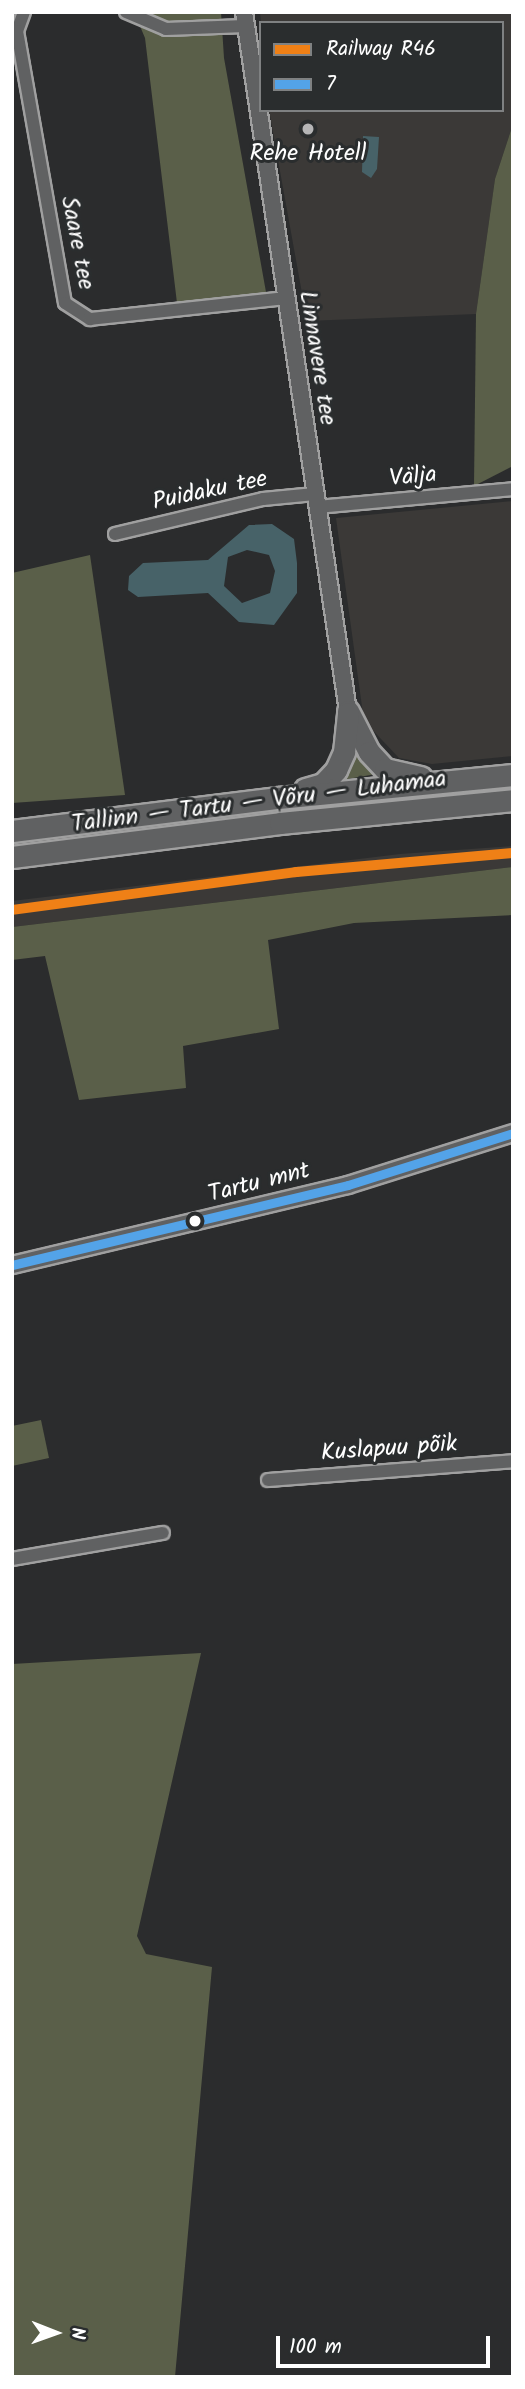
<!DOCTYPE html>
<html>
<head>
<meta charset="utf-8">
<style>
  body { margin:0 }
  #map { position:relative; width:525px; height:2389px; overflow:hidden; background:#2b2c2d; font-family:Kalam,sans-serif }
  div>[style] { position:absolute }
  .built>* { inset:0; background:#3b3937 }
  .green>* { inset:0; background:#5a5f49 }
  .water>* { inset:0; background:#476268 }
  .roads { filter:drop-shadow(2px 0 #a0a0a0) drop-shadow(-2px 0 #a0a0a0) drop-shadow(0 2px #a0a0a0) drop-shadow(0 -2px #a0a0a0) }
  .minor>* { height:12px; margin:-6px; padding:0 6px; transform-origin:6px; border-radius:6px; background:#606162 }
  .tertiary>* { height:16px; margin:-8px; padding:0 8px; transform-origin:8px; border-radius:8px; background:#606162 }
  .trunk>* { height:21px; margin:-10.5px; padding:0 10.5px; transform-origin:10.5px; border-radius:10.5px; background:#606162 }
  .bus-1>* { height:9px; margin:-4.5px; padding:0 4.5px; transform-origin:4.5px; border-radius:4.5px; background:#53a3e8 }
  .rail-1>* { height:10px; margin:-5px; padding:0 5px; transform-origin:5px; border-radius:5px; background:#ef8016 }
  .dots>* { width:19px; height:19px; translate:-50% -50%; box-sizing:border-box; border:4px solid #2a2d2e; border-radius:50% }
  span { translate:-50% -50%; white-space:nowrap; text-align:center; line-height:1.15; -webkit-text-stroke:6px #2a2d2e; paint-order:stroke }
  .poi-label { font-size:24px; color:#fff }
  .street-label { font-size:24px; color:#fff }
  .frame { position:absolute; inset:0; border:14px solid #fff; pointer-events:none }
  .legend { position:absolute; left:259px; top:21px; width:245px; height:91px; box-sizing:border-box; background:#2a2d2e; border:2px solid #7f8182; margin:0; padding:9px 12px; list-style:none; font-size:21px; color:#fff }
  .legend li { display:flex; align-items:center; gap:14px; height:35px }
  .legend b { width:35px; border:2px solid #7f8182 }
  .north { position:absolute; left:21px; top:2298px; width:70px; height:70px; -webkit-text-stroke:5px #2a2d2e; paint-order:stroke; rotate:91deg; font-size:19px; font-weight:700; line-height:28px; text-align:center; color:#fff }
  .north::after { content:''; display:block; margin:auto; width:24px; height:32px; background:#fff; clip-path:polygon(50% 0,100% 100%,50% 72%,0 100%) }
  .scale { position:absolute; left:276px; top:2336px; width:214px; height:32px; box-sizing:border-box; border:4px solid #fff; border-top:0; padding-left:9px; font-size:21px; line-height:24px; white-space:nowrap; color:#fff; -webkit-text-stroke:5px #2a2d2e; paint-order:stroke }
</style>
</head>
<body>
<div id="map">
  <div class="built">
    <div style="clip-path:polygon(260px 12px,513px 12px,513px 124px,495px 179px,476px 314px,307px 321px,269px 110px,502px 110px,502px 23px,261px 23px)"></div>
    <div style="clip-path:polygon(513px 501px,513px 756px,432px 764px,399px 758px,364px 721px,336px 518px)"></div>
    <div style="clip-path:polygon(513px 846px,513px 867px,12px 927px,12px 901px,400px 854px)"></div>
  </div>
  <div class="green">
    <div style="clip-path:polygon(134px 12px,221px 12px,224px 58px,266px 292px,177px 303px,145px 38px)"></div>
    <div style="clip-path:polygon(513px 124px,513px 466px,474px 486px,476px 314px,495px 179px)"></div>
    <div style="clip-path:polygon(90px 555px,125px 795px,12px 803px,12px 573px)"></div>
    <div style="clip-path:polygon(354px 748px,356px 750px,376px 774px,342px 780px)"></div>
    <div style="clip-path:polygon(513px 867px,513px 915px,354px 923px,268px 940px,279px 1029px,183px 1046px,186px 1088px,79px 1100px,45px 956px,12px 960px,12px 927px)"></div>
    <div style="clip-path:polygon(41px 1420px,49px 1458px,12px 1466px,12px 1426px)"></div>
    <div style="clip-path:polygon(201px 1653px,137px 1936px,146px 1954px,212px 1967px,175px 2377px,12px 2377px,12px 1664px)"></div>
  </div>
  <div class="water">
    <div style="clip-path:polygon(363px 136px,379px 137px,377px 169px,371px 178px,362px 172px)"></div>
    <div style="clip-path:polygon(evenodd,272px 524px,294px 539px,297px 563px,297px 593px,274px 625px,239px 622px,208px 593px,138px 597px,128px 590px,129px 576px,143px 563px,208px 560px,249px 525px,272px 524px,247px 550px,269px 555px,275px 571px,270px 593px,242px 603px,224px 586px,228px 557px,247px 550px)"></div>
  </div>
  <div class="roads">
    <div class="minor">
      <div style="left:24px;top:12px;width:20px;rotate:110deg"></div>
      <div style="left:17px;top:31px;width:276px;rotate:80deg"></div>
      <div style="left:65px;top:303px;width:30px;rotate:33deg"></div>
      <div style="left:90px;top:319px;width:196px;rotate:-6.1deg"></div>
      <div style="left:126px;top:12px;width:43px;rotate:23deg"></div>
      <div style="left:166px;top:29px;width:79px;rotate:-2.2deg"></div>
      <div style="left:317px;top:507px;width:197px;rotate:-5.2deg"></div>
      <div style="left:115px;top:534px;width:152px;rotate:-13.3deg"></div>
      <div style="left:263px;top:499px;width:52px;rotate:-5.5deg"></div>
      <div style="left:268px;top:1480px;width:246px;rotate:-4.4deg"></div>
      <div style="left:12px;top:1559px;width:153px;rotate:-9.8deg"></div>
    </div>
    <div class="tertiary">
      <div style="left:244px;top:12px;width:707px;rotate:81.54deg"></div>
      <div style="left:12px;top:1265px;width:345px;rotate:-13.4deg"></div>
      <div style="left:348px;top:1185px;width:173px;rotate:-17.5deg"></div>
    </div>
    <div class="trunk">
      <div style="left:348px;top:711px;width:46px;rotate:62.9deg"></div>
      <div style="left:369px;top:752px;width:23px;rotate:47deg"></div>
      <div style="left:385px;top:769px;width:37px;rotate:13deg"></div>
      <div style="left:305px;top:789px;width:19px;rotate:-16deg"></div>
      <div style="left:323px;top:784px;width:19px;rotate:-47deg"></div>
      <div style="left:336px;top:770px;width:20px;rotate:-66deg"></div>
      <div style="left:344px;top:752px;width:39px;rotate:-84deg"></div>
      <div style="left:12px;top:831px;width:268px;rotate:-7.1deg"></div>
      <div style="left:278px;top:798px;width:236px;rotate:-5.6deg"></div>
      <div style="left:12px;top:857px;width:270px;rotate:-7.2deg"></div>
      <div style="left:280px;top:823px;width:234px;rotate:-5.6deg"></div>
    </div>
  </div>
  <div class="bus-1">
    <div style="left:12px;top:1265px;width:345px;rotate:-13.4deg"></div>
    <div style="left:348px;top:1185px;width:173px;rotate:-17.5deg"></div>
  </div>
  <div class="rail-1">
    <div style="left:12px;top:910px;width:287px;rotate:-7.6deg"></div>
    <div style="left:296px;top:872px;width:218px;rotate:-5deg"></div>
  </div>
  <div class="dots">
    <div style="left:308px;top:129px;background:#b5b5b6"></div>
    <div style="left:195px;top:1221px;background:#fff"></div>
  </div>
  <div class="poi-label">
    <span style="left:308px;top:154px">Rehe Hotell</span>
  </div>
  <div class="street-label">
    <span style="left:77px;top:243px;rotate:79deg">Saare tee</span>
    <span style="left:317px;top:358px;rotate:81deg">Linnavere tee</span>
    <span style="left:413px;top:477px;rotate:-5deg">Välja</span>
    <span style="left:210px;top:491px;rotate:-12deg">Puidaku tee</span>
    <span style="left:259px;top:802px;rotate:-7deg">Tallinn — Tartu — Võru — Luhamaa</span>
    <span style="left:259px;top:1183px;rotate:-14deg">Tartu mnt</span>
    <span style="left:389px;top:1449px;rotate:-4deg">Kuslapuu põik</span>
  </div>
  <div class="frame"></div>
  <ul class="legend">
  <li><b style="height:9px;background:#ef8016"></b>Railway R46</li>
  <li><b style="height:9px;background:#53a3e8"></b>7</li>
  </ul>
  <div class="north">N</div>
  <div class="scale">100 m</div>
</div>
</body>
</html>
